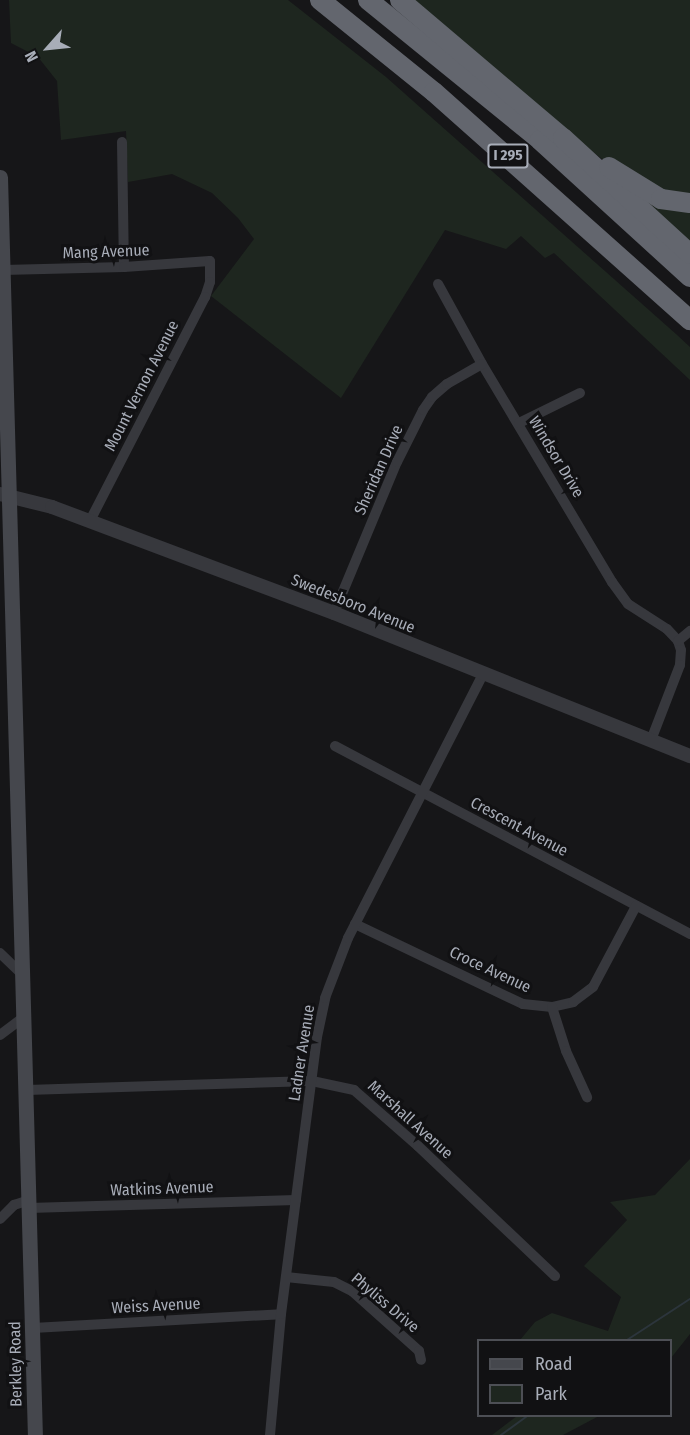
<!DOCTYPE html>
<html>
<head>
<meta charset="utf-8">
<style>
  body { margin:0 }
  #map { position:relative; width:690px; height:1435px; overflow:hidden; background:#161618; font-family:"Fira Sans Condensed",sans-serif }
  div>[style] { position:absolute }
  .green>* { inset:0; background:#1e261f }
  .stream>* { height:2px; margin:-1px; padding:0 1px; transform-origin:1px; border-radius:1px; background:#2c353c }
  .minor>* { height:10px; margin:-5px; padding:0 5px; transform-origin:5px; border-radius:5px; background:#37383d }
  .tertiary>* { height:14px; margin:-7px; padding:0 7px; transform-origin:7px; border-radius:7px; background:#37383d }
  .secondary>* { height:15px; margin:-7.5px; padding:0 7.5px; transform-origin:7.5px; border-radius:7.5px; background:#45474d }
  .motorway>* { height:20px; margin:-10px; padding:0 10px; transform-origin:10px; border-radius:10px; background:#63666e }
  span { translate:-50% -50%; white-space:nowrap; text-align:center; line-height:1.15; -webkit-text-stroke:6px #111113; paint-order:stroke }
  .shield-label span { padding:2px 4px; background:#111113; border:2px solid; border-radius:4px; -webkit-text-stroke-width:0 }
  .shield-label { font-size:15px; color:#a8adb8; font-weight:700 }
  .street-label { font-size:16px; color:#a8adb8 }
  .legend { position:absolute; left:477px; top:1339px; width:195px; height:78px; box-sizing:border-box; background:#111113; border:2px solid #4d4f55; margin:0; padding:8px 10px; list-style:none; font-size:18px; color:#a8adb8 }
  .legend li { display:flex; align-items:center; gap:12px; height:30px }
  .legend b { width:30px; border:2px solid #4d4f55 }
  .north { position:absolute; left:18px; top:18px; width:60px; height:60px; -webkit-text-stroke:4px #111113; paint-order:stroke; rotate:243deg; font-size:16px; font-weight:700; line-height:24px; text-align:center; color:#a8adb8 }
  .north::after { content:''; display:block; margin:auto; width:21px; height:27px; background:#a8adb8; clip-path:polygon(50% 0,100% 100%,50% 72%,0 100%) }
</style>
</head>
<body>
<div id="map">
  <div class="green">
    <div style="clip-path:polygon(9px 0,288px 0,386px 77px,676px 334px,690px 347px,690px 380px,554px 253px,545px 258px,521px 236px,506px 249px,445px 230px,341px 398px,211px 296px,254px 239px,238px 218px,212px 193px,172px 174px,128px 182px,126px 131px,61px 140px,57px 81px,38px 57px,11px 43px)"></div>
    <div style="clip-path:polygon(403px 0,690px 0,690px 195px,680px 198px,613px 167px,551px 121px)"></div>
    <div style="clip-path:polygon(629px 190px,690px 210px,690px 243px)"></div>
    <div style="clip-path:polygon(690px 1159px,690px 1334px,671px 1358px,670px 1340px,520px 1340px,535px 1322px,552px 1313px,608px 1331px,621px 1297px,584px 1266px,627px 1220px,610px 1202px,655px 1195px)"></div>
    <div style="clip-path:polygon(517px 1416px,599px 1416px,563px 1435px,492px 1435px)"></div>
  </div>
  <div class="stream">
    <div style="left:627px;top:1340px;width:75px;rotate:-33.1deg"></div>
    <div style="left:501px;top:1435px;width:32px;rotate:-36deg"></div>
  </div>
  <div class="minor">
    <div style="left:122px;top:142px;width:125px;rotate:89.1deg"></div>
    <div style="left:3px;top:270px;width:121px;rotate:-1.4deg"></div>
    <div style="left:124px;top:267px;width:86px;rotate:-4deg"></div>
    <div style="left:210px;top:261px;width:21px;rotate:90deg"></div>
    <div style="left:210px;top:282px;width:16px;rotate:108deg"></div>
    <div style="left:205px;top:297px;width:252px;rotate:117.2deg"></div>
    <div style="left:438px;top:284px;width:91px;rotate:61.2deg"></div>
    <div style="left:482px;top:364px;width:254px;rotate:59.2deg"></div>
    <div style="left:612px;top:582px;width:27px;rotate:54deg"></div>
    <div style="left:628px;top:604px;width:46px;rotate:32.7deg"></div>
    <div style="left:667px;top:629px;width:16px;rotate:47deg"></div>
    <div style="left:678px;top:641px;width:9px;rotate:72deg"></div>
    <div style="left:681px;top:650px;width:15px;rotate:94deg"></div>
    <div style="left:680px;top:665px;width:80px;rotate:111.1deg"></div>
    <div style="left:519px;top:423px;width:68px;rotate:-26.2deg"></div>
    <div style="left:334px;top:613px;width:164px;rotate:-67.4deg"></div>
    <div style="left:397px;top:462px;width:58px;rotate:-63.4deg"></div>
    <div style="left:423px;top:410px;width:16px;rotate:-55deg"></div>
    <div style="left:432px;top:397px;width:20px;rotate:-41deg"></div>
    <div style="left:447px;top:384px;width:40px;rotate:-29.7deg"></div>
    <div style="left:678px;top:641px;width:16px;rotate:-40deg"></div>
    <div style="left:335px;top:746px;width:402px;rotate:27.9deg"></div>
    <div style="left:355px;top:924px;width:186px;rotate:25.5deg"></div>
    <div style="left:523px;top:1004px;width:29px;rotate:6deg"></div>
    <div style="left:552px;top:1007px;width:22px;rotate:-13deg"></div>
    <div style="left:573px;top:1002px;width:25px;rotate:-37deg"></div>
    <div style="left:593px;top:987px;width:92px;rotate:-62deg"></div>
    <div style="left:0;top:953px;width:32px;rotate:44deg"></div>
    <div style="left:552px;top:1007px;width:46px;rotate:72.3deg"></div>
    <div style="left:566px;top:1051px;width:51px;rotate:65.5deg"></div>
    <div style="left:0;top:1035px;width:30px;rotate:-37deg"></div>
    <div style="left:27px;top:1090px;width:285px;rotate:-1.8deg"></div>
    <div style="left:312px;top:1081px;width:43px;rotate:12.1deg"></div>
    <div style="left:354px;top:1090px;width:85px;rotate:41.2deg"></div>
    <div style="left:418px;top:1146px;width:189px;rotate:43.5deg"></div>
    <div style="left:29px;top:1208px;width:267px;rotate:-1.7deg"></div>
    <div style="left:0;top:1219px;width:20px;rotate:-45deg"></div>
    <div style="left:14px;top:1205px;width:16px;rotate:-18deg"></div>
    <div style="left:286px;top:1277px;width:48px;rotate:5.9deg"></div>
    <div style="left:334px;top:1282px;width:20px;rotate:27deg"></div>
    <div style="left:352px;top:1291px;width:90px;rotate:41.8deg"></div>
    <div style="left:419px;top:1351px;width:9px;rotate:77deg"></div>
    <div style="left:33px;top:1328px;width:248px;rotate:-3.2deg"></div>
    <div style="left:270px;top:1435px;width:121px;rotate:-84.8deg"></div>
    <div style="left:281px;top:1314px;width:279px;rotate:-82.6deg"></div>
    <div style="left:317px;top:1037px;width:40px;rotate:-78deg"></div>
    <div style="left:325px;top:998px;width:64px;rotate:-69deg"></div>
    <div style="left:348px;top:938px;width:297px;rotate:-62.9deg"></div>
  </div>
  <div class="tertiary">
    <div style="left:0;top:494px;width:54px;rotate:14deg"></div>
    <div style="left:52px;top:507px;width:301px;rotate:20.6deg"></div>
    <div style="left:334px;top:613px;width:384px;rotate:21.9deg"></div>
  </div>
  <div class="secondary">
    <div style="left:0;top:177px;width:1258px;rotate:88.41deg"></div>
  </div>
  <div class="motorway">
    <div style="left:320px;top:0;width:146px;rotate:38.9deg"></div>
    <div style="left:434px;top:92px;width:343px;rotate:41.7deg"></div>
    <div style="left:368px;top:0;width:222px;rotate:39.1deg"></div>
    <div style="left:540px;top:140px;width:203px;rotate:42.4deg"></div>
    <div style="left:400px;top:0;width:214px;rotate:40.3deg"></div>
    <div style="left:563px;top:138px;width:172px;rotate:42.4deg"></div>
    <div style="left:609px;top:167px;width:61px;rotate:31.6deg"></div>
    <div style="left:661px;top:199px;width:29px;rotate:8deg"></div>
  </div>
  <div class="shield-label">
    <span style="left:508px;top:156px">I 295</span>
  </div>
  <div class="street-label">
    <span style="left:106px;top:252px;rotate:-2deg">Mang Avenue</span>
    <span style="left:142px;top:386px;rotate:-63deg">Mount Vernon Avenue</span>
    <span style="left:556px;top:457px;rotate:59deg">Windsor Drive</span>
    <span style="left:379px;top:470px;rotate:-66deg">Sheridan Drive</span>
    <span style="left:353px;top:604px;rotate:22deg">Swedesboro Avenue</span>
    <span style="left:519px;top:827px;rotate:28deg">Crescent Avenue</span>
    <span style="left:490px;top:970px;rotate:25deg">Croce Avenue</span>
    <span style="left:302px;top:1053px;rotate:-81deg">Ladner Avenue</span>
    <span style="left:410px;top:1120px;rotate:42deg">Marshall Avenue</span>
    <span style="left:162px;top:1189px;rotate:-2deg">Watkins Avenue</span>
    <span style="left:385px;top:1303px;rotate:40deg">Phyliss Drive</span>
    <span style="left:156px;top:1306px;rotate:-3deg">Weiss Avenue</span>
    <span style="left:16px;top:1364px;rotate:-91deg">Berkley Road</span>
  </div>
  <ul class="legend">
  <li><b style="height:8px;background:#45474d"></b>Road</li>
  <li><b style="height:16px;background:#1e261f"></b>Park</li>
  </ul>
  <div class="north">N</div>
</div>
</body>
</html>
